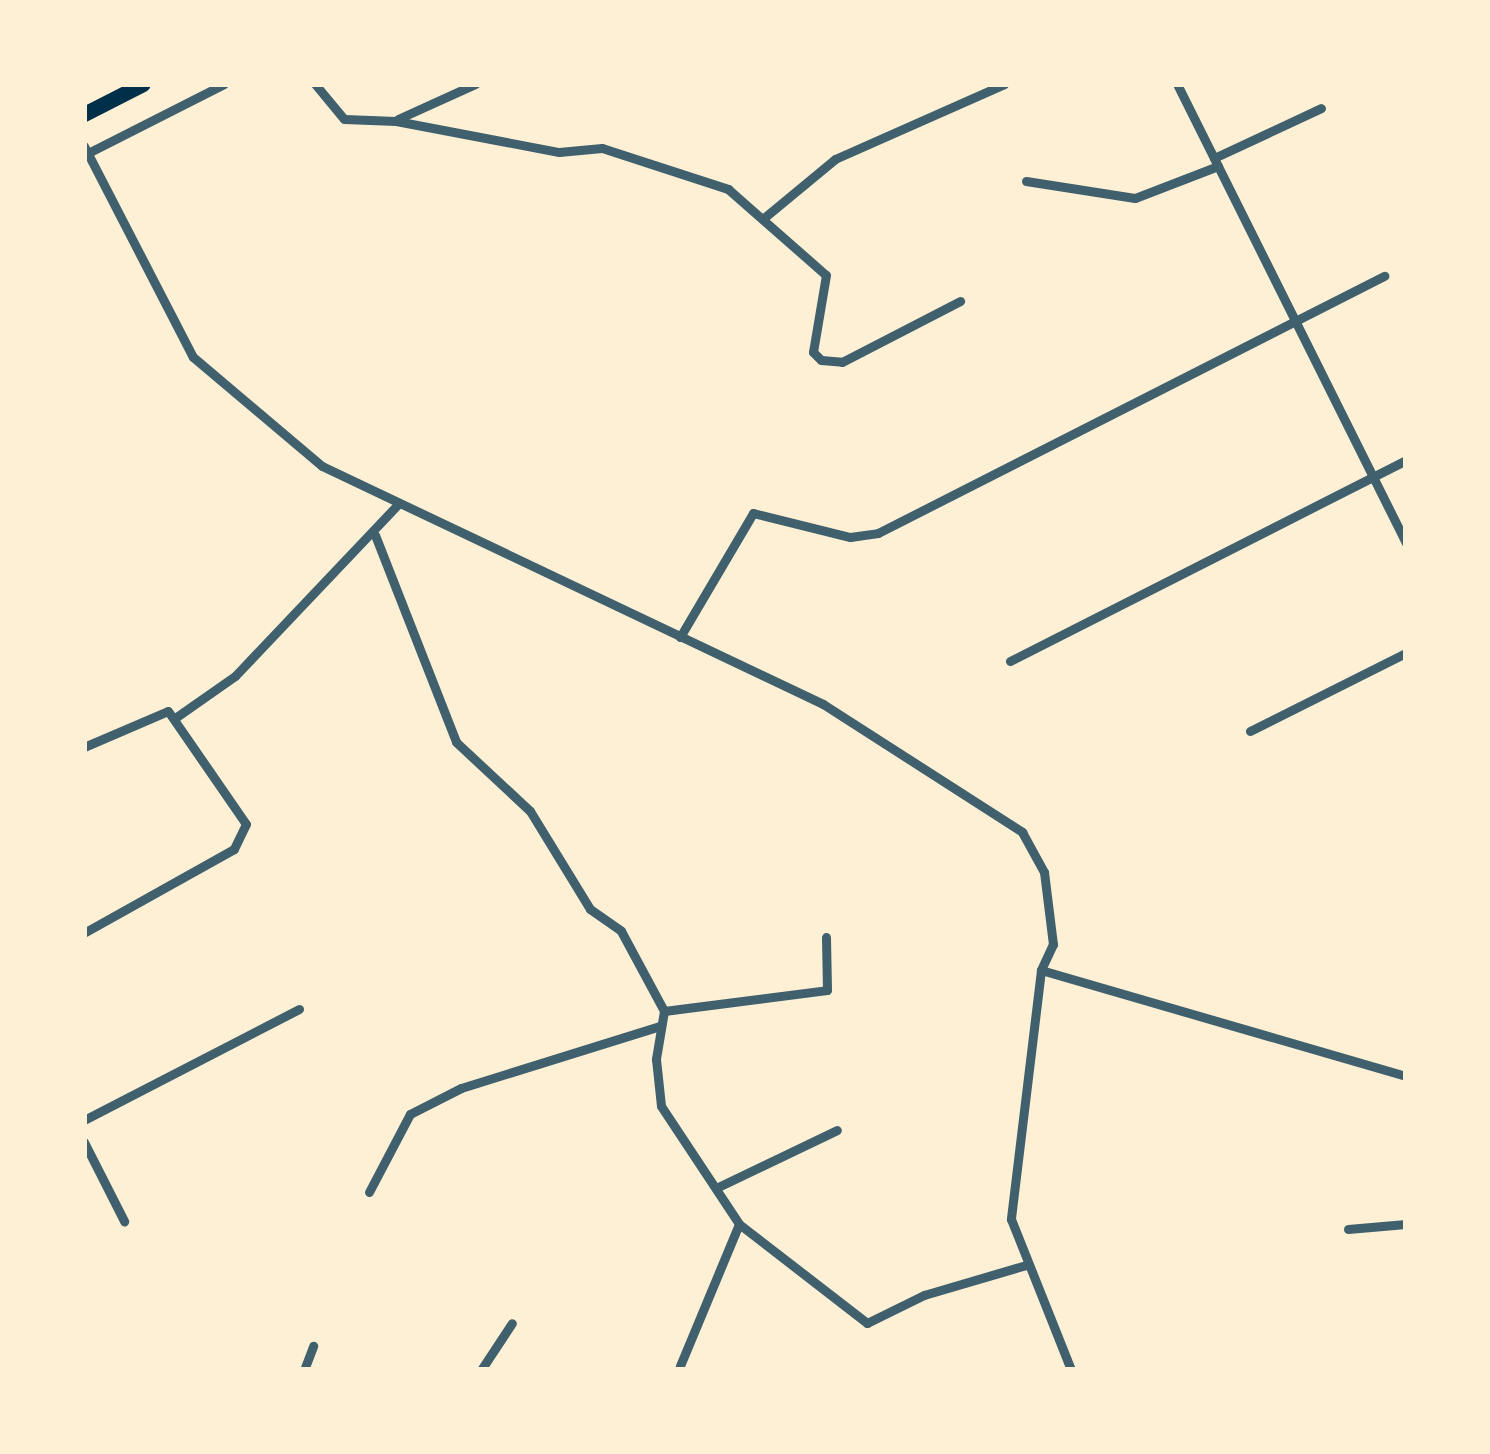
<!DOCTYPE html>
<html>
<head>
<meta charset="utf-8">
<style>
  body { margin:0 }
  #map { position:relative; width:1490px; height:1454px; overflow:hidden; background:#fdf0d5; font-family:Arial,sans-serif }
  div>[style] { position:absolute }
  .minor>* { height:9px; margin:-4.5px; padding:0 4.5px; transform-origin:4.5px; border-radius:4.5px; background:#3f606c }
  .primary>* { height:15px; margin:-7.5px; padding:0 7.5px; transform-origin:7.5px; border-radius:7.5px; background:#003049 }
  span { translate:-50% -50%; white-space:nowrap; text-align:center; line-height:1.15; -webkit-text-stroke:12px #fdf0d5; paint-order:stroke }
  .frame { position:absolute; inset:0; border:87px solid #fdf0d5; pointer-events:none }
</style>
</head>
<body>
<div id="map">
  <div class="minor">
    <div style="left:315px;top:84px;width:45px;rotate:50.4deg"></div>
    <div style="left:344px;top:119px;width:52px;rotate:2.2deg"></div>
    <div style="left:396px;top:121px;width:166px;rotate:10.8deg"></div>
    <div style="left:559px;top:152px;width:43px;rotate:-5.3deg"></div>
    <div style="left:602px;top:148px;width:133px;rotate:18deg"></div>
    <div style="left:728px;top:189px;width:130px;rotate:41.3deg"></div>
    <div style="left:826px;top:275px;width:78px;rotate:99.6deg"></div>
    <div style="left:813px;top:352px;width:11px;rotate:45deg"></div>
    <div style="left:821px;top:360px;width:21px;rotate:5deg"></div>
    <div style="left:842px;top:362px;width:133px;rotate:-27.3deg"></div>
    <div style="left:1177px;top:84px;width:513px;rotate:63.48deg"></div>
    <div style="left:398px;top:119px;width:85px;rotate:-24.4deg"></div>
    <div style="left:84px;top:146px;width:237px;rotate:62.7deg"></div>
    <div style="left:193px;top:357px;width:169px;rotate:40.2deg"></div>
    <div style="left:322px;top:466px;width:555px;rotate:25.41deg"></div>
    <div style="left:823px;top:704px;width:237px;rotate:32.7deg"></div>
    <div style="left:1022px;top:832px;width:46px;rotate:61.2deg"></div>
    <div style="left:1044px;top:872px;width:73px;rotate:82.9deg"></div>
    <div style="left:1053px;top:944px;width:29px;rotate:115deg"></div>
    <div style="left:1041px;top:970px;width:251px;rotate:96.9deg"></div>
    <div style="left:1011px;top:1219px;width:162px;rotate:68.3deg"></div>
    <div style="left:84px;top:155px;width:157px;rotate:-26.9deg"></div>
    <div style="left:1214px;top:158px;width:118px;rotate:-25deg"></div>
    <div style="left:1026px;top:181px;width:110px;rotate:8.9deg"></div>
    <div style="left:1135px;top:198px;width:89px;rotate:-21.1deg"></div>
    <div style="left:765px;top:217px;width:91px;rotate:-39.6deg"></div>
    <div style="left:835px;top:159px;width:185px;rotate:-23.9deg"></div>
    <div style="left:375px;top:535px;width:222px;rotate:68.6deg"></div>
    <div style="left:456px;top:742px;width:101px;rotate:43deg"></div>
    <div style="left:530px;top:811px;width:115px;rotate:58.5deg"></div>
    <div style="left:590px;top:909px;width:38px;rotate:35deg"></div>
    <div style="left:621px;top:931px;width:91px;rotate:61.7deg"></div>
    <div style="left:664px;top:1011px;width:49px;rotate:99.5deg"></div>
    <div style="left:656px;top:1059px;width:47px;rotate:83.9deg"></div>
    <div style="left:661px;top:1106px;width:141px;rotate:56.5deg"></div>
    <div style="left:739px;top:1224px;width:154px;rotate:112.6deg"></div>
    <div style="left:680px;top:637px;width:144px;rotate:-59.5deg"></div>
    <div style="left:753px;top:513px;width:100px;rotate:13.9deg"></div>
    <div style="left:850px;top:537px;width:28px;rotate:-8deg"></div>
    <div style="left:878px;top:533px;width:568px;rotate:-26.93deg"></div>
    <div style="left:1010px;top:661px;width:444px;rotate:-26.9deg"></div>
    <div style="left:175px;top:718px;width:73px;rotate:-35deg"></div>
    <div style="left:235px;top:676px;width:237px;rotate:-46.5deg"></div>
    <div style="left:1250px;top:731px;width:174px;rotate:-26.6deg"></div>
    <div style="left:84px;top:747px;width:91px;rotate:-23.2deg"></div>
    <div style="left:168px;top:711px;width:137px;rotate:55.4deg"></div>
    <div style="left:246px;top:824px;width:28px;rotate:116deg"></div>
    <div style="left:234px;top:849px;width:172px;rotate:150.8deg"></div>
    <div style="left:1041px;top:970px;width:380px;rotate:16.2deg"></div>
    <div style="left:664px;top:1011px;width:164px;rotate:-7.3deg"></div>
    <div style="left:827px;top:990px;width:53px;rotate:-91.1deg"></div>
    <div style="left:84px;top:1120px;width:242px;rotate:-27.3deg"></div>
    <div style="left:84px;top:1142px;width:89px;rotate:63.1deg"></div>
    <div style="left:716px;top:1188px;width:134px;rotate:-25.6deg"></div>
    <div style="left:369px;top:1192px;width:88px;rotate:-62.3deg"></div>
    <div style="left:410px;top:1114px;width:57px;rotate:-27deg"></div>
    <div style="left:461px;top:1088px;width:208px;rotate:-17.3deg"></div>
    <div style="left:739px;top:1224px;width:162px;rotate:37.7deg"></div>
    <div style="left:867px;top:1323px;width:64px;rotate:-26.2deg"></div>
    <div style="left:924px;top:1295px;width:106px;rotate:-16.4deg"></div>
    <div style="left:1348px;top:1229px;width:58px;rotate:-4.9deg"></div>
    <div style="left:304px;top:1370px;width:26px;rotate:-69deg"></div>
    <div style="left:481px;top:1370px;width:56px;rotate:-56.6deg"></div>
  </div>
  <div class="primary">
    <div style="left:84px;top:114px;width:66px;rotate:-27deg"></div>
  </div>
  <div class="frame"></div>
</div>
</body>
</html>
